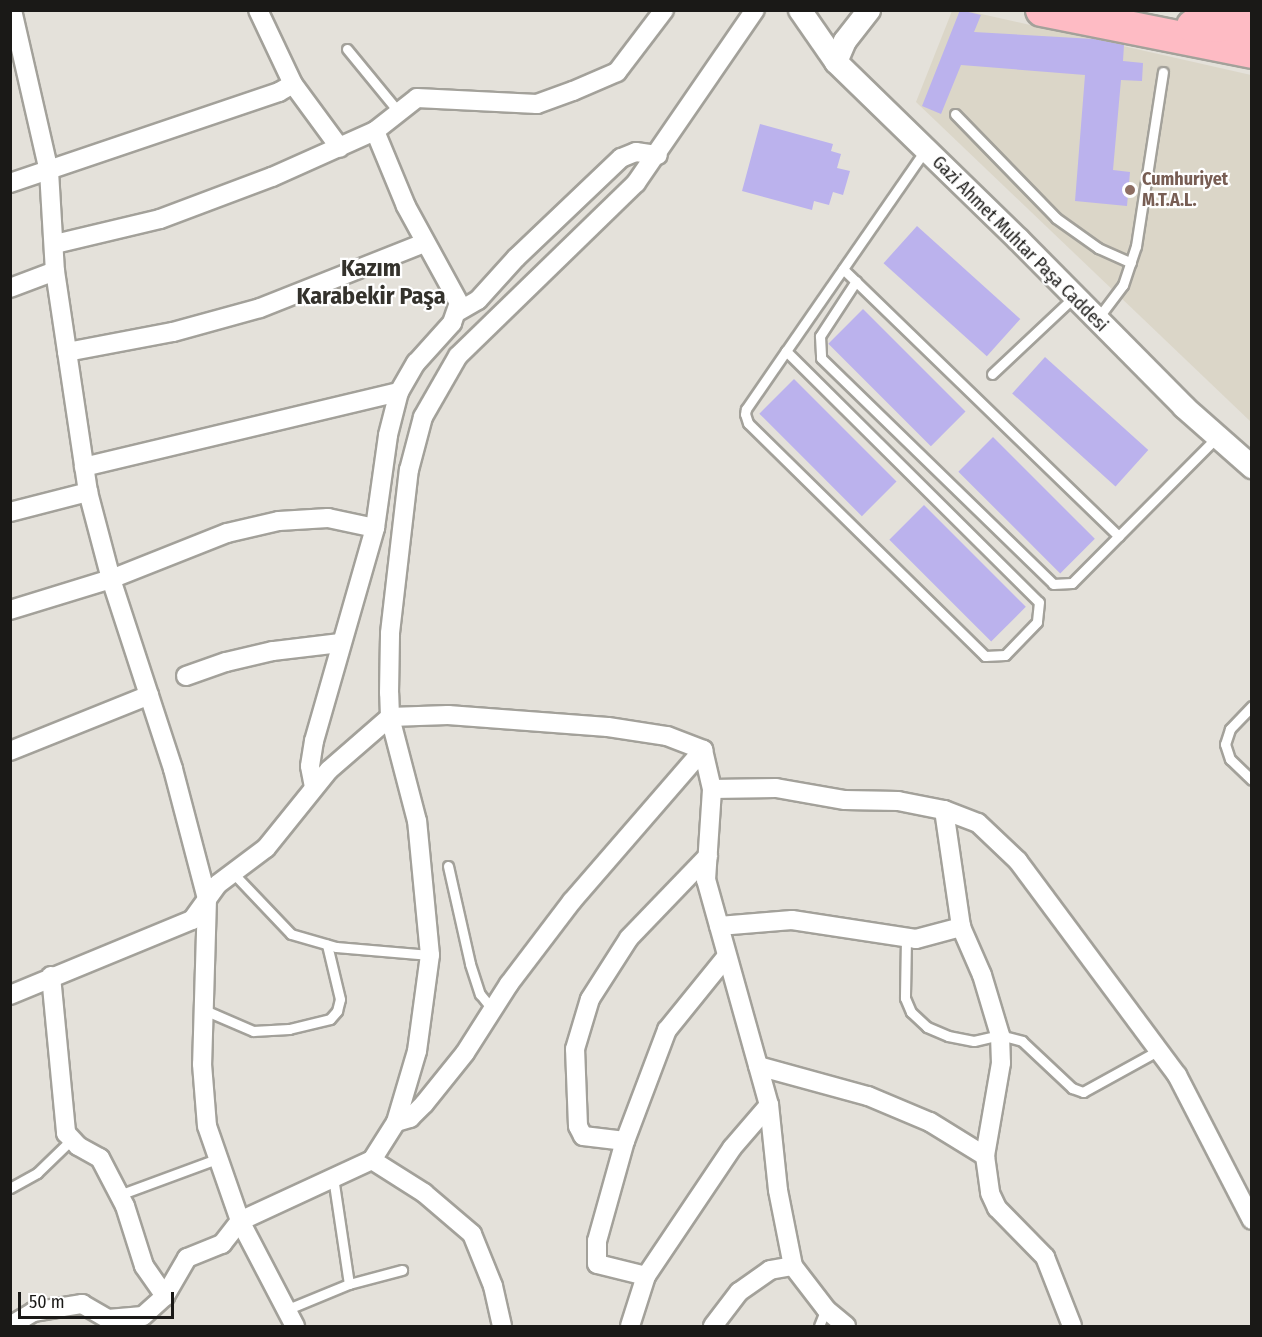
<!DOCTYPE html>
<html>
<head>
<meta charset="utf-8">
<style>
  body { margin:0 }
  #map { position:relative; width:1262px; height:1337px; overflow:hidden; background:#e4e1da; font-family:"Fira Sans Condensed",sans-serif }
  div>[style] { position:absolute }
  .built>* { inset:0; background:#dbd6c8 }
  .building>* { inset:0; background:#bbb2ed; transform-origin:0 0 }
  .roads { filter:drop-shadow(2px 0 #a3a19a) drop-shadow(-2px 0 #a3a19a) drop-shadow(0 2px #a3a19a) drop-shadow(0 -2px #a3a19a) }
  .service>* { height:9px; margin:-4.5px; padding:0 4.5px; transform-origin:4.5px; border-radius:4.5px; background:#fff }
  .minor>* { height:18px; margin:-9px; padding:0 9px; transform-origin:9px; border-radius:9px; background:#fff }
  .tertiary>* { height:22px; margin:-11px; padding:0 11px; transform-origin:11px; border-radius:11px; background:#fff }
  .trunk>* { height:32px; margin:-16px; padding:0 16px; transform-origin:16px; border-radius:16px; background:#febbc4 }
  .dots>* { width:16px; height:16px; translate:-50% -50%; box-sizing:border-box; border:3px solid #fff; border-radius:50% }
  span { translate:-50% -50%; white-space:nowrap; text-align:center; line-height:1.15; -webkit-text-stroke:4.5px #fff; paint-order:stroke }
  .education-label { font-size:18px; color:#785e54; font-weight:700 }
  .left { translate:0 -50%; text-align:left }
  .street-label { font-size:18px; color:#1a1917 }
  .district-label { font-size:24px; color:#34322c; font-weight:700 }
  .frame { position:absolute; inset:0; border:12px solid #1a1917; pointer-events:none }
  .scale { position:absolute; left:18px; top:1292px; width:156px; height:27px; box-sizing:border-box; border:3px solid #1a1917; border-top:0; padding-left:8px; font-size:18px; line-height:21px; white-space:nowrap; color:#1a1917; -webkit-text-stroke:4px #fff; paint-order:stroke }
</style>
</head>
<body>
<div id="map">
  <div class="built">
    <div style="clip-path:polygon(952px 11px,968px 11px,1251px 75px,1251px 422px,916px 102px)"></div>
  </div>
  <div class="building">
    <div style="clip-path:polygon(960px 10px,981px 15px,974px 32px,1094px 39px,1124px 45px,1123px 61px,1143px 63px,1142px 81px,1121px 80px,1113px 170px,1130px 172px,1127px 206px,1075px 201px,1085px 75px,961px 65px,941px 114px,922px 106px)"></div>
    <div style="clip-path:polygon(760px 124px,833px 144px,831px 151px,841px 154px,837px 168px,850px 171px,843px 195px,833px 192px,829px 205px,814px 201px,812px 210px,742px 191px)"></div>
    <div style="left:917px;top:226px;width:139px;height:50px;rotate:42deg"></div>
    <div style="left:863px;top:309px;width:145px;height:49px;rotate:45deg"></div>
    <div style="left:1045px;top:357px;width:139px;height:49px;rotate:42deg"></div>
    <div style="left:794px;top:379px;width:145px;height:49px;rotate:45deg"></div>
    <div style="left:993px;top:437px;width:144px;height:49px;rotate:45deg"></div>
    <div style="left:924px;top:505px;width:144px;height:49px;rotate:45deg"></div>
  </div>
  <div class="roads">
    <div class="service">
      <div style="left:347px;top:49px;width:80px;rotate:50.6deg"></div>
      <div style="left:955px;top:114px;width:145px;rotate:45.8deg"></div>
      <div style="left:1056px;top:218px;width:52px;rotate:35.5deg"></div>
      <div style="left:1098px;top:248px;width:36px;rotate:24deg"></div>
      <div style="left:843px;top:269px;width:384px;rotate:44.1deg"></div>
      <div style="left:856px;top:281px;width:66px;rotate:123.2deg"></div>
      <div style="left:820px;top:336px;width:22px;rotate:87deg"></div>
      <div style="left:821px;top:358px;width:324px;rotate:44.2deg"></div>
      <div style="left:1053px;top:584px;width:19px;rotate:-3deg"></div>
      <div style="left:1072px;top:583px;width:206px;rotate:-45.2deg"></div>
      <div style="left:1098px;top:318px;width:41px;rotate:-52.9deg"></div>
      <div style="left:1123px;top:285px;width:41px;rotate:-71.6deg"></div>
      <div style="left:1136px;top:246px;width:176px;rotate:-81.2deg"></div>
      <div style="left:786px;top:351px;width:356px;rotate:44.8deg"></div>
      <div style="left:1039px;top:602px;width:20px;rotate:96deg"></div>
      <div style="left:1037px;top:622px;width:46px;rotate:134.1deg"></div>
      <div style="left:1005px;top:655px;width:20px;rotate:177deg"></div>
      <div style="left:985px;top:656px;width:332px;rotate:-135.5deg"></div>
      <div style="left:748px;top:423px;width:9px;rotate:-108deg"></div>
      <div style="left:745px;top:414px;width:5px;rotate:-79deg"></div>
      <div style="left:746px;top:409px;width:70px;rotate:-55.4deg"></div>
      <div style="left:786px;top:351px;width:244px;rotate:-55.3deg"></div>
      <div style="left:992px;top:374px;width:112px;rotate:-43.2deg"></div>
      <div style="left:1252px;top:706px;width:32px;rotate:134deg"></div>
      <div style="left:1230px;top:729px;width:16px;rotate:108deg"></div>
      <div style="left:1225px;top:744px;width:16px;rotate:72deg"></div>
      <div style="left:1230px;top:759px;width:30px;rotate:44deg"></div>
      <div style="left:448px;top:866px;width:100px;rotate:77.3deg"></div>
      <div style="left:470px;top:964px;width:32px;rotate:72deg"></div>
      <div style="left:480px;top:994px;width:21px;rotate:51deg"></div>
      <div style="left:233px;top:873px;width:84px;rotate:46.4deg"></div>
      <div style="left:291px;top:934px;width:47px;rotate:16.1deg"></div>
      <div style="left:336px;top:947px;width:94px;rotate:4.9deg"></div>
      <div style="left:906px;top:938px;width:60px;rotate:91deg"></div>
      <div style="left:905px;top:998px;width:15px;rotate:67deg"></div>
      <div style="left:911px;top:1012px;width:22px;rotate:43deg"></div>
      <div style="left:927px;top:1027px;width:23px;rotate:23deg"></div>
      <div style="left:948px;top:1036px;width:26px;rotate:11deg"></div>
      <div style="left:974px;top:1041px;width:27px;rotate:-13deg"></div>
      <div style="left:1000px;top:1035px;width:23px;rotate:15deg"></div>
      <div style="left:1022px;top:1041px;width:69px;rotate:43.2deg"></div>
      <div style="left:1072px;top:1088px;width:12px;rotate:20deg"></div>
      <div style="left:1083px;top:1092px;width:87px;rotate:-28.9deg"></div>
      <div style="left:202px;top:1009px;width:56px;rotate:23.3deg"></div>
      <div style="left:253px;top:1031px;width:36px;rotate:-3deg"></div>
      <div style="left:289px;top:1029px;width:42px;rotate:-13.7deg"></div>
      <div style="left:330px;top:1019px;width:11px;rotate:-49deg"></div>
      <div style="left:337px;top:1011px;width:12px;rotate:-76deg"></div>
      <div style="left:340px;top:999px;width:56px;rotate:-103.5deg"></div>
      <div style="left:333px;top:1177px;width:108px;rotate:81.5deg"></div>
      <div style="left:10px;top:1188px;width:31px;rotate:-29deg"></div>
      <div style="left:37px;top:1173px;width:46px;rotate:-44.1deg"></div>
      <div style="left:119px;top:1195px;width:104px;rotate:-20.2deg"></div>
      <div style="left:288px;top:1309px;width:66px;rotate:-22.3deg"></div>
      <div style="left:349px;top:1284px;width:55px;rotate:-14.8deg"></div>
      <div style="left:819px;top:1326px;width:18px;rotate:-68deg"></div>
    </div>
    <div class="minor">
      <div style="left:12px;top:10px;width:165px;rotate:77.1deg"></div>
      <div style="left:49px;top:171px;width:100px;rotate:86.6deg"></div>
      <div style="left:55px;top:271px;width:223px;rotate:81.5deg"></div>
      <div style="left:88px;top:492px;width:90px;rotate:75.2deg"></div>
      <div style="left:111px;top:579px;width:200px;rotate:71.9deg"></div>
      <div style="left:173px;top:769px;width:134px;rotate:75.3deg"></div>
      <div style="left:207px;top:899px;width:165px;rotate:91.7deg"></div>
      <div style="left:202px;top:1064px;width:62px;rotate:85.4deg"></div>
      <div style="left:207px;top:1126px;width:101px;rotate:70.8deg"></div>
      <div style="left:240px;top:1221px;width:119px;rotate:62.4deg"></div>
      <div style="left:258px;top:10px;width:82px;rotate:64.7deg"></div>
      <div style="left:293px;top:84px;width:79px;rotate:53.7deg"></div>
      <div style="left:10px;top:183px;width:284px;rotate:-18.7deg"></div>
      <div style="left:279px;top:92px;width:16px;rotate:-30deg"></div>
      <div style="left:55px;top:244px;width:108px;rotate:-13.4deg"></div>
      <div style="left:160px;top:219px;width:120px;rotate:-20.6deg"></div>
      <div style="left:272px;top:177px;width:113px;rotate:-24.1deg"></div>
      <div style="left:375px;top:131px;width:53px;rotate:-38.2deg"></div>
      <div style="left:417px;top:98px;width:120px;rotate:2.9deg"></div>
      <div style="left:537px;top:104px;width:38px;rotate:-20deg"></div>
      <div style="left:573px;top:91px;width:48px;rotate:-23.4deg"></div>
      <div style="left:617px;top:72px;width:78px;rotate:-52.8deg"></div>
      <div style="left:10px;top:288px;width:48px;rotate:-20.7deg"></div>
      <div style="left:459px;top:311px;width:22px;rotate:-30deg"></div>
      <div style="left:478px;top:300px;width:57px;rotate:-47.9deg"></div>
      <div style="left:516px;top:258px;width:145px;rotate:-43.6deg"></div>
      <div style="left:621px;top:158px;width:16px;rotate:-22deg"></div>
      <div style="left:636px;top:152px;width:22px;rotate:8deg"></div>
      <div style="left:67px;top:352px;width:108px;rotate:-10.7deg"></div>
      <div style="left:173px;top:332px;width:90px;rotate:-15.4deg"></div>
      <div style="left:260px;top:308px;width:176px;rotate:-21.6deg"></div>
      <div style="left:84px;top:467px;width:324px;rotate:-13.4deg"></div>
      <div style="left:10px;top:512px;width:81px;rotate:-14.4deg"></div>
      <div style="left:10px;top:610px;width:106px;rotate:-17.1deg"></div>
      <div style="left:111px;top:579px;width:125px;rotate:-21.6deg"></div>
      <div style="left:227px;top:533px;width:53px;rotate:-13deg"></div>
      <div style="left:279px;top:521px;width:49px;rotate:-3.5deg"></div>
      <div style="left:328px;top:518px;width:48px;rotate:12deg"></div>
      <div style="left:186px;top:676px;width:42px;rotate:-19.3deg"></div>
      <div style="left:226px;top:662px;width:48px;rotate:-13.2deg"></div>
      <div style="left:273px;top:651px;width:67px;rotate:-6.8deg"></div>
      <div style="left:10px;top:751px;width:150px;rotate:-21.9deg"></div>
      <div style="left:314px;top:787px;width:21px;rotate:-101deg"></div>
      <div style="left:310px;top:766px;width:25px;rotate:-81deg"></div>
      <div style="left:314px;top:741px;width:222px;rotate:-74deg"></div>
      <div style="left:375px;top:528px;width:94px;rotate:-82deg"></div>
      <div style="left:388px;top:435px;width:44px;rotate:-75.7deg"></div>
      <div style="left:399px;top:392px;width:34px;rotate:-60deg"></div>
      <div style="left:416px;top:363px;width:54px;rotate:-48deg"></div>
      <div style="left:452px;top:323px;width:21px;rotate:-71deg"></div>
      <div style="left:459px;top:303px;width:111px;rotate:-118.7deg"></div>
      <div style="left:406px;top:206px;width:81px;rotate:-112.5deg"></div>
      <div style="left:944px;top:810px;width:118px;rotate:81.7deg"></div>
      <div style="left:961px;top:927px;width:52px;rotate:66.4deg"></div>
      <div style="left:982px;top:975px;width:63px;rotate:73.3deg"></div>
      <div style="left:1000px;top:1035px;width:28px;rotate:88deg"></div>
      <div style="left:1001px;top:1063px;width:94px;rotate:99.8deg"></div>
      <div style="left:985px;top:1156px;width:37px;rotate:82deg"></div>
      <div style="left:990px;top:1193px;width:17px;rotate:65deg"></div>
      <div style="left:997px;top:1208px;width:69px;rotate:45.6deg"></div>
      <div style="left:1045px;top:1257px;width:74px;rotate:68.6deg"></div>
      <div style="left:719px;top:926px;width:73px;rotate:-4.7deg"></div>
      <div style="left:792px;top:920px;width:125px;rotate:8.7deg"></div>
      <div style="left:916px;top:939px;width:47px;rotate:-14.9deg"></div>
      <div style="left:51px;top:976px;width:158px;rotate:84.5deg"></div>
      <div style="left:66px;top:1133px;width:18px;rotate:47deg"></div>
      <div style="left:78px;top:1146px;width:25px;rotate:29deg"></div>
      <div style="left:100px;top:1158px;width:54px;rotate:62.5deg"></div>
      <div style="left:125px;top:1206px;width:63px;rotate:72.4deg"></div>
      <div style="left:144px;top:1266px;width:37px;rotate:55deg"></div>
      <div style="left:10px;top:995px;width:197px;rotate:-22.4deg"></div>
      <div style="left:192px;top:920px;width:44px;rotate:-54.2deg"></div>
      <div style="left:218px;top:884px;width:60px;rotate:-36.9deg"></div>
      <div style="left:266px;top:848px;width:100px;rotate:-51.1deg"></div>
      <div style="left:329px;top:770px;width:81px;rotate:-41deg"></div>
      <div style="left:390px;top:717px;width:58px;rotate:-2deg"></div>
      <div style="left:448px;top:715px;width:160px;rotate:4.3deg"></div>
      <div style="left:608px;top:727px;width:60px;rotate:8.7deg"></div>
      <div style="left:667px;top:736px;width:39px;rotate:21deg"></div>
      <div style="left:703px;top:750px;width:40px;rotate:77deg"></div>
      <div style="left:758px;top:1066px;width:114px;rotate:15.3deg"></div>
      <div style="left:868px;top:1096px;width:67px;rotate:22.8deg"></div>
      <div style="left:930px;top:1122px;width:65px;rotate:31.7deg"></div>
      <div style="left:396px;top:1122px;width:15px;rotate:-16deg"></div>
      <div style="left:410px;top:1118px;width:20px;rotate:-45deg"></div>
      <div style="left:424px;top:1104px;width:65px;rotate:-51.2deg"></div>
      <div style="left:465px;top:1053px;width:82px;rotate:-57.5deg"></div>
      <div style="left:509px;top:984px;width:104px;rotate:-52.8deg"></div>
      <div style="left:572px;top:901px;width:200px;rotate:-49.1deg"></div>
      <div style="left:625px;top:1141px;width:42px;rotate:-173.2deg"></div>
      <div style="left:583px;top:1136px;width:11px;rotate:-117deg"></div>
      <div style="left:578px;top:1126px;width:77px;rotate:-92.2deg"></div>
      <div style="left:575px;top:1049px;width:52px;rotate:-73.3deg"></div>
      <div style="left:590px;top:999px;width:72px;rotate:-57.4deg"></div>
      <div style="left:629px;top:938px;width:114px;rotate:-46.1deg"></div>
      <div style="left:372px;top:1160px;width:62px;rotate:32.4deg"></div>
      <div style="left:424px;top:1193px;width:63px;rotate:40.5deg"></div>
      <div style="left:472px;top:1234px;width:56px;rotate:68deg"></div>
      <div style="left:493px;top:1286px;width:41px;rotate:77.3deg"></div>
      <div style="left:646px;top:1276px;width:50px;rotate:-166.2deg"></div>
      <div style="left:597px;top:1264px;width:23px;rotate:-90deg"></div>
      <div style="left:597px;top:1241px;width:104px;rotate:-74.4deg"></div>
      <div style="left:625px;top:1141px;width:119px;rotate:-69.3deg"></div>
      <div style="left:667px;top:1030px;width:95px;rotate:-51deg"></div>
      <div style="left:10px;top:1326px;width:27px;rotate:-31deg"></div>
      <div style="left:33px;top:1312px;width:50px;rotate:-9.3deg"></div>
      <div style="left:82px;top:1304px;width:30px;rotate:30deg"></div>
      <div style="left:108px;top:1319px;width:35px;rotate:-5deg"></div>
      <div style="left:143px;top:1316px;width:30px;rotate:-42deg"></div>
      <div style="left:165px;top:1296px;width:44px;rotate:-59.9deg"></div>
      <div style="left:187px;top:1258px;width:38px;rotate:-22deg"></div>
      <div style="left:222px;top:1244px;width:29px;rotate:-52deg"></div>
      <div style="left:240px;top:1221px;width:145px;rotate:-24.8deg"></div>
      <div style="left:372px;top:1160px;width:45px;rotate:-57.7deg"></div>
      <div style="left:396px;top:1122px;width:74px;rotate:-73.5deg"></div>
      <div style="left:417px;top:1051px;width:97px;rotate:-82.3deg"></div>
      <div style="left:430px;top:955px;width:135px;rotate:-95.5deg"></div>
      <div style="left:417px;top:821px;width:107px;rotate:-104.6deg"></div>
      <div style="left:390px;top:717px;width:24px;rotate:-92deg"></div>
      <div style="left:389px;top:693px;width:60px;rotate:-89deg"></div>
      <div style="left:390px;top:633px;width:164px;rotate:-83.4deg"></div>
      <div style="left:409px;top:470px;width:55px;rotate:-75.2deg"></div>
      <div style="left:423px;top:417px;width:70px;rotate:-60.2deg"></div>
      <div style="left:458px;top:356px;width:248px;rotate:-44.2deg"></div>
      <div style="left:636px;top:183px;width:210px;rotate:-55.5deg"></div>
      <div style="left:630px;top:1326px;width:52px;rotate:-72.3deg"></div>
      <div style="left:646px;top:1276px;width:154px;rotate:-56.1deg"></div>
      <div style="left:732px;top:1148px;width:57px;rotate:-49.3deg"></div>
      <div style="left:713px;top:1326px;width:43px;rotate:-52.6deg"></div>
      <div style="left:739px;top:1292px;width:38px;rotate:-35deg"></div>
      <div style="left:770px;top:1270px;width:23px;rotate:-10deg"></div>
      <div style="left:846px;top:1326px;width:26px;rotate:-140deg"></div>
      <div style="left:826px;top:1309px;width:54px;rotate:-127.5deg"></div>
      <div style="left:793px;top:1266px;width:77px;rotate:-101.2deg"></div>
      <div style="left:778px;top:1190px;width:85px;rotate:-96deg"></div>
      <div style="left:769px;top:1105px;width:234px;rotate:-105.6deg"></div>
      <div style="left:706px;top:880px;width:91px;rotate:-86.2deg"></div>
      <div style="left:712px;top:789px;width:64px;rotate:-0.9deg"></div>
      <div style="left:776px;top:788px;width:70px;rotate:9.9deg"></div>
      <div style="left:845px;top:800px;width:53px;rotate:1.1deg"></div>
      <div style="left:898px;top:801px;width:47px;rotate:11.1deg"></div>
      <div style="left:944px;top:810px;width:36px;rotate:21deg"></div>
      <div style="left:978px;top:823px;width:55px;rotate:43.5deg"></div>
      <div style="left:1018px;top:861px;width:267px;rotate:53.4deg"></div>
      <div style="left:1177px;top:1075px;width:163px;rotate:62.7deg"></div>
    </div>
    <div class="tertiary">
      <div style="left:800px;top:10px;width:63px;rotate:55.3deg"></div>
      <div style="left:836px;top:62px;width:255px;rotate:44.2deg"></div>
      <div style="left:1019px;top:240px;width:235px;rotate:45.3deg"></div>
      <div style="left:1184px;top:407px;width:91px;rotate:41.4deg"></div>
      <div style="left:836px;top:62px;width:23px;rotate:-67deg"></div>
      <div style="left:845px;top:41px;width:39px;rotate:-52deg"></div>
    </div>
    <div class="trunk">
      <div style="left:1042px;top:10px;width:214px;rotate:11.3deg"></div>
      <div style="left:1193px;top:26px;width:59px;rotate:-1.9deg"></div>
    </div>
  </div>
  <div class="dots">
    <div style="left:1130px;top:190px;background:#8d6e63"></div>
  </div>
  <div class="education-label">
    <span class="left" style="left:1142px;top:190px">Cumhuriyet<br>M.T.A.L.</span>
  </div>
  <div class="street-label">
    <span style="left:1020px;top:244px;rotate:45deg">Gazi Ahmet Muhtar Paşa Caddesi</span>
  </div>
  <div class="district-label">
    <span style="left:371px;top:283px">Kazım<br>Karabekir Paşa</span>
  </div>
  <div class="frame"></div>
  <div class="scale">50 m</div>
</div>
</body>
</html>
